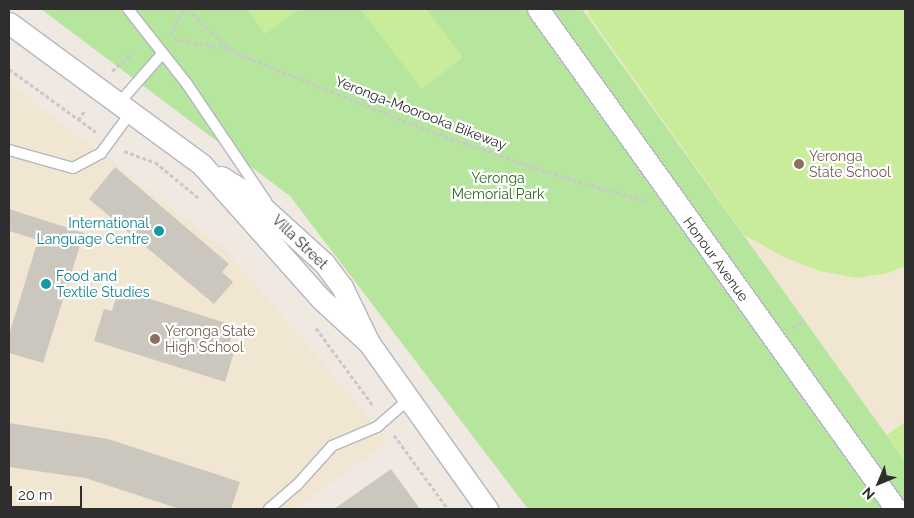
<!DOCTYPE html>
<html>
<head>
<meta charset="utf-8">
<style>
  body { margin:0 }
  #map { position:relative; width:914px; height:518px; overflow:hidden; background:#efe9e1; font-family:Raleway,sans-serif }
  div>[style] { position:absolute }
  .education>* { inset:0; background:#f0e6d1 }
  .green>* { inset:0; background:#b6e59e }
  .pitch>* { inset:0; background:#c9ec9a }
  .building>* { inset:0; background:#cbc7bf }
  .path>* { height:3px; margin-top:-1.5px; transform-origin:0; background:repeating-linear-gradient(90deg,#c9c9c9 0 4px,transparent 0 6.5px) }
  .roads { filter:drop-shadow(1px 0 #b4b7c1) drop-shadow(-1px 0 #b4b7c1) drop-shadow(0 1px #b4b7c1) drop-shadow(0 -1px #b4b7c1) }
  .lane>* { height:10px; margin:-5px; padding:0 5px; transform-origin:5px; border-radius:5px; background:#fff }
  .street>* { height:21px; margin:-10.5px; padding:0 10.5px; transform-origin:10.5px; border-radius:10.5px; background:#fff }
  .dots>* { width:14px; height:14px; translate:-50% -50%; box-sizing:border-box; border:2px solid #fff; border-radius:50% }
  span { translate:-50% -50%; white-space:nowrap; text-align:center; line-height:1.15; -webkit-text-stroke:4.5px #fff; paint-order:stroke }
  .street-label { font-size:14px; color:#2e2e2e }
  .education-label { font-size:14px; color:#785e54 }
  .left { translate:0 -50%; text-align:left }
  .park-label { font-size:14px; color:#2c6e1b }
  .culture-label { font-size:14px; color:#0d838f }
  .right { translate:-100% -50%; text-align:right }
  .frame { position:absolute; inset:0; border:10px solid #2e2e2e; pointer-events:none }
  .north { position:absolute; left:854px; top:458px; width:50px; height:50px; -webkit-text-stroke:4px #fff; paint-order:stroke; rotate:225deg; font-size:14px; font-weight:700; line-height:20px; text-align:center; color:#2e2e2e }
  .north::after { content:''; display:block; margin:auto; width:18px; height:22px; background:#2e2e2e; clip-path:polygon(50% 0,100% 100%,50% 72%,0 100%) }
  .scale { position:absolute; left:10px; top:486px; width:72px; height:22px; box-sizing:border-box; border:2px solid #2e2e2e; border-top:0; padding-left:6px; font-size:15px; line-height:18px; white-space:nowrap; color:#2e2e2e; -webkit-text-stroke:4px #fff; paint-order:stroke }
</style>
</head>
<body>
<div id="map">
  <div class="education">
    <div style="clip-path:polygon(582px 9px,905px 9px,905px 461px,804px 320px)"></div>
    <div style="clip-path:polygon(9px 83px,226px 250px,389px 441px,294px 509px,9px 509px)"></div>
  </div>
  <div class="green">
    <div style="clip-path:polygon(41px 9px,582px 9px,905px 461px,905px 509px,528px 509px,290px 196px)"></div>
  </div>
  <div class="pitch">
    <div style="clip-path:polygon(247px 9px,300px 9px,265px 34px)"></div>
    <div style="clip-path:polygon(360px 9px,426px 9px,463px 57px,422px 89px)"></div>
    <div style="clip-path:polygon(588px 9px,905px 9px,905px 266px,888px 273px,857px 278px,819px 271px,784px 257px,744px 235px,588px 14px)"></div>
    <div style="clip-path:polygon(905px 422px,905px 461px,887px 435px)"></div>
  </div>
  <div class="building">
    <div style="clip-path:polygon(115px 167px,229px 264px,222px 272px,233px 282px,214px 304px,89px 199px)"></div>
    <div style="clip-path:polygon(9px 209px,84px 233px,43px 363px,9px 353px,9px 335px,38px 240px,9px 231px)"></div>
    <div style="clip-path:polygon(119px 289px,235px 326px,227px 350px,234px 352px,225px 382px,94px 341px,104px 309px,112px 311px)"></div>
    <div style="clip-path:polygon(9px 423px,108px 439px,240px 482px,231px 509px,180px 509px,85px 478px,9px 467px)"></div>
    <div style="clip-path:polygon(391px 469px,420px 509px,334px 509px)"></div>
  </div>
  <div class="path">
    <div style="left:187px;top:9px;width:59px;rotate:42.9deg"></div>
    <div style="left:230px;top:49px;width:18px;rotate:27deg"></div>
    <div style="left:246px;top:57px;width:181px;rotate:22deg"></div>
    <div style="left:414px;top:125px;width:128px;rotate:19.6deg"></div>
    <div style="left:535px;top:168px;width:117px;rotate:16.9deg"></div>
    <div style="left:170px;top:36px;width:30px;rotate:-64deg"></div>
    <div style="left:174px;top:39px;width:56px;rotate:10.3deg"></div>
    <div style="left:9px;top:69px;width:107px;rotate:35.9deg"></div>
    <div style="left:112px;top:71px;width:29px;rotate:-41deg"></div>
    <div style="left:78px;top:120px;width:12px;rotate:-55deg"></div>
    <div style="left:124px;top:151px;width:33px;rotate:20deg"></div>
    <div style="left:155px;top:162px;width:58px;rotate:39.4deg"></div>
    <div style="left:316px;top:328px;width:98px;rotate:53.7deg"></div>
    <div style="left:793px;top:328px;width:14px;rotate:-36deg"></div>
    <div style="left:394px;top:435px;width:92px;rotate:53.9deg"></div>
  </div>
  <div class="roads">
    <div class="lane">
      <div style="left:128px;top:9px;width:95px;rotate:51.8deg"></div>
      <div style="left:187px;top:84px;width:141px;rotate:56deg"></div>
      <div style="left:119px;top:103px;width:65px;rotate:-48.7deg"></div>
      <div style="left:9px;top:150px;width:66px;rotate:15.7deg"></div>
      <div style="left:73px;top:168px;width:32px;rotate:-28deg"></div>
      <div style="left:101px;top:153px;width:52px;rotate:-53.6deg"></div>
      <div style="left:269px;top:509px;width:37px;rotate:-41deg"></div>
      <div style="left:297px;top:485px;width:52px;rotate:-48.1deg"></div>
      <div style="left:332px;top:446px;width:49px;rotate:-22.9deg"></div>
      <div style="left:377px;top:427px;width:41px;rotate:-41.1deg"></div>
    </div>
    <div class="street">
      <div style="left:538px;top:9px;width:615px;rotate:54.4deg"></div>
      <div style="left:9px;top:23px;width:240px;rotate:36.3deg"></div>
      <div style="left:202px;top:165px;width:179px;rotate:48.4deg"></div>
      <div style="left:321px;top:299px;width:65px;rotate:42.5deg"></div>
      <div style="left:221px;top:177px;width:32px;rotate:32deg"></div>
      <div style="left:248px;top:194px;width:103px;rotate:42.2deg"></div>
      <div style="left:324px;top:263px;width:30px;rotate:53deg"></div>
      <div style="left:342px;top:287px;width:62px;rotate:64.3deg"></div>
      <div style="left:369px;top:343px;width:204px;rotate:54.6deg"></div>
    </div>
  </div>
  <div class="dots">
    <div style="left:799px;top:164px;background:#8d6e63"></div>
    <div style="left:159px;top:231px;background:#0f9aa8"></div>
    <div style="left:46px;top:284px;background:#0f9aa8"></div>
    <div style="left:155px;top:339px;background:#8d6e63"></div>
  </div>
  <div class="street-label">
    <span style="left:421px;top:113px;rotate:21deg">Yeronga-Moorooka Bikeway</span>
    <span style="left:300px;top:242px;rotate:44deg">Villa Street</span>
    <span style="left:716px;top:259px;rotate:54deg">Honour Avenue</span>
  </div>
  <div class="education-label">
    <span class="left" style="left:809px;top:164px">Yeronga<br>State School</span>
    <span class="left" style="left:165px;top:339px">Yeronga State<br>High School</span>
  </div>
  <div class="park-label">
    <span style="left:498px;top:186px">Yeronga<br>Memorial Park</span>
  </div>
  <div class="culture-label">
    <span class="right" style="left:149px;top:231px">International<br>Language Centre</span>
    <span class="left" style="left:56px;top:284px">Food and<br>Textile Studies</span>
  </div>
  <div class="frame"></div>
  <div class="north">N</div>
  <div class="scale">20 m</div>
</div>
</body>
</html>
